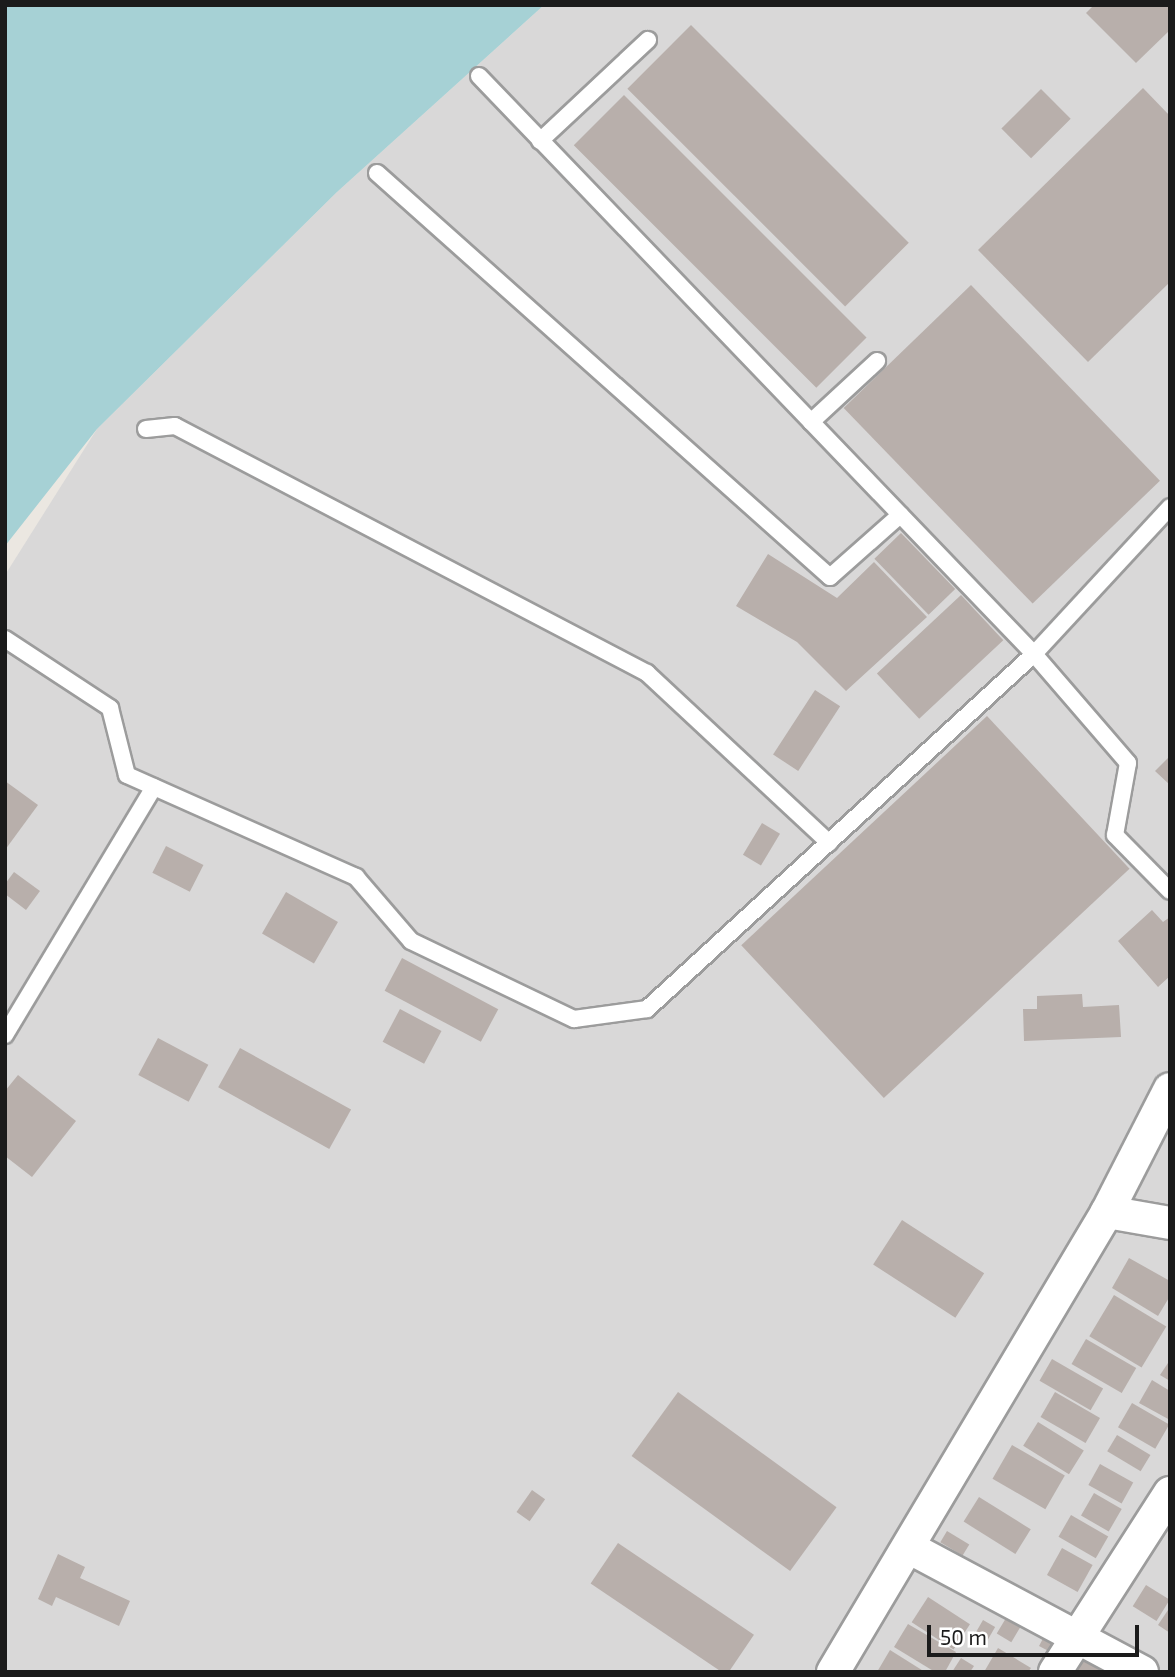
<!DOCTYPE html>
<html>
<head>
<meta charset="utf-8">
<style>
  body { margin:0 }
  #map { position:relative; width:1175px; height:1677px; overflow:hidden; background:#ebe7e1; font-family:"Exo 2",sans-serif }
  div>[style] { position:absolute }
  .residential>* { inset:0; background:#d9d8d8 }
  .water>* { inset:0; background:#a6d1d5 }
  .building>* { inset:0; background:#b8afab; transform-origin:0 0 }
  .roads { filter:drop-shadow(2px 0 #9c9c9c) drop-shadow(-2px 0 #9c9c9c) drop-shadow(0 2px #9c9c9c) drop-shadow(0 -2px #9c9c9c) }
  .service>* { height:16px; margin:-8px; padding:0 8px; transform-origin:8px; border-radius:8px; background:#fff }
  .minor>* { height:32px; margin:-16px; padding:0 16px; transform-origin:16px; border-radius:16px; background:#fff }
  span { translate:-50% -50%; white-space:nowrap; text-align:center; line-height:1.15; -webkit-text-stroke:7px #fff; paint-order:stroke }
  .frame { position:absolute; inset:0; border:7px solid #1b1b1b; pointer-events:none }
  .scale { position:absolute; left:927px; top:1625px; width:212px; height:32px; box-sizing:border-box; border:4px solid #1b1b1b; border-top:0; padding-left:9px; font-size:21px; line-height:24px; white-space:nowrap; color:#1b1b1b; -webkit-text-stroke:5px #fff; paint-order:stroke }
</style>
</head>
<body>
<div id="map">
  <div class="residential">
    <div style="clip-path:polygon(544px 5px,1170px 5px,1170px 1672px,5px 1672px,5px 575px,97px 429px,337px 192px)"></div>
  </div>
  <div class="water">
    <div style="clip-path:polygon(5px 5px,544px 5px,337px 192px,97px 429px,5px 546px)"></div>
  </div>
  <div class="building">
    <div style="clip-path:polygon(1094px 5px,1170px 5px,1170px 30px,1136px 63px,1086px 13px)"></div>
    <div style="left:691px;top:25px;width:308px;height:90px;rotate:45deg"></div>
    <div style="clip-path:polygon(1143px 88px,1170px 116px,1170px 282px,1088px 362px,978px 250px)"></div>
    <div style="left:1041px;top:89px;width:42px;height:56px;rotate:45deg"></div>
    <div style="left:624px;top:95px;width:343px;height:71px;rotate:45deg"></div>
    <div style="left:971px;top:285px;width:272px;height:177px;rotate:46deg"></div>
    <div style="left:901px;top:533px;width:78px;height:37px;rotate:46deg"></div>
    <div style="clip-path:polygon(768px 554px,837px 598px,874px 562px,927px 617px,846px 691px,797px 642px,736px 606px)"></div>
    <div style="left:961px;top:595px;width:62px;height:115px;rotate:47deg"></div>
    <div style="left:815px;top:690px;width:30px;height:77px;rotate:33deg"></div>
    <div style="left:987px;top:716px;width:209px;height:336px;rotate:47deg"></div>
    <div style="clip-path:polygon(1170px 756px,1170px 785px,1155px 771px)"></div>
    <div style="clip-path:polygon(5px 781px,38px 805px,5px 850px)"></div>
    <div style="left:762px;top:823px;width:21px;height:37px;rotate:31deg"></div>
    <div style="left:166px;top:846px;width:42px;height:30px;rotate:27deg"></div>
    <div style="clip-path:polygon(14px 872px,40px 891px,26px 910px,5px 894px,5px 884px)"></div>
    <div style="left:286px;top:892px;width:60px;height:48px;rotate:30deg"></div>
    <div style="clip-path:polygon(1152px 910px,1163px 922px,1170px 917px,1170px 976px,1158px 987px,1118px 941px)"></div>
    <div style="left:402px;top:958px;width:109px;height:37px;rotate:28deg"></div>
    <div style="clip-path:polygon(1082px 994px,1083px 1007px,1119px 1005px,1121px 1037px,1024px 1041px,1023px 1009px,1037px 1009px,1037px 996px)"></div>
    <div style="left:400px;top:1009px;width:47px;height:37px;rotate:28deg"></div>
    <div style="left:158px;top:1038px;width:57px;height:42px;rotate:28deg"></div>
    <div style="left:240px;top:1048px;width:127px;height:45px;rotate:29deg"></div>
    <div style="clip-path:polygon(18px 1075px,76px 1121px,32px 1177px,5px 1156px,5px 1091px)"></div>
    <div style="left:902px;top:1220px;width:98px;height:53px;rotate:33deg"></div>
    <div style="clip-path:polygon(1129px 1258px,1170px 1281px,1170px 1296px,1158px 1316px,1112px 1288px)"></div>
    <div style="left:1114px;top:1295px;width:61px;height:48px;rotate:31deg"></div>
    <div style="left:1086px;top:1339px;width:58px;height:29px;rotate:30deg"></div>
    <div style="left:1052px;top:1359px;width:59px;height:25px;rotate:30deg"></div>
    <div style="clip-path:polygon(1170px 1360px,1170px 1381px,1160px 1375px)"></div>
    <div style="clip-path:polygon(1152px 1380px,1170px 1391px,1170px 1420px,1139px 1403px)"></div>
    <div style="left:678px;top:1392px;width:196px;height:79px;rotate:36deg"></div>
    <div style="left:1055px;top:1392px;width:52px;height:29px;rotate:30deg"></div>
    <div style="left:1132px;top:1403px;width:43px;height:28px;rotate:30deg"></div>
    <div style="left:1038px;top:1422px;width:54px;height:28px;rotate:32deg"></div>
    <div style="left:1117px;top:1435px;width:39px;height:19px;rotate:31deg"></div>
    <div style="left:1012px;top:1445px;width:61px;height:39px;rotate:30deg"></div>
    <div style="left:1100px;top:1464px;width:38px;height:24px;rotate:29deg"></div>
    <div style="left:532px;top:1490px;width:16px;height:27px;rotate:35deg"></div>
    <div style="left:1094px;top:1493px;width:32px;height:26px;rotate:30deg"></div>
    <div style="left:979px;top:1497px;width:61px;height:29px;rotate:32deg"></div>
    <div style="left:1071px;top:1515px;width:43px;height:25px;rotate:30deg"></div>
    <div style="left:947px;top:1531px;width:26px;height:13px;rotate:31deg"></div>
    <div style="left:618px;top:1543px;width:164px;height:49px;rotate:34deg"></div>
    <div style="left:1062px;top:1548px;width:35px;height:31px;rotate:29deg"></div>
    <div style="clip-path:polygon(58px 1554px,85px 1567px,80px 1578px,130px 1601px,119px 1626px,56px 1597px,52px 1606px,38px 1599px)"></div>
    <div style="left:1146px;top:1585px;width:28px;height:25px;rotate:32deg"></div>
    <div style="left:928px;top:1597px;width:50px;height:30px;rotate:33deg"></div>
    <div style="clip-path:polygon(1170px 1607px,1170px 1633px,1158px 1625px)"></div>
    <div style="left:1006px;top:1618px;width:17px;height:18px;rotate:31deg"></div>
    <div style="left:983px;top:1620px;width:14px;height:21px;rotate:30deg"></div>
    <div style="clip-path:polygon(908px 1624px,956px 1652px,945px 1672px,935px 1672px,894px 1647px)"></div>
    <div style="left:1047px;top:1631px;width:21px;height:17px;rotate:28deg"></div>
    <div style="clip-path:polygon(998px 1648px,1031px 1668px,1028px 1672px,984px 1672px)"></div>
    <div style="clip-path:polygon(890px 1650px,925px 1672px,877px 1672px)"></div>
    <div style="clip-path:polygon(1080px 1654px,1112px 1672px,1071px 1672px)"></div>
    <div style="clip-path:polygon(961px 1658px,974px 1666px,970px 1672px,952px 1672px)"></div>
  </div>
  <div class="roads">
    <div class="service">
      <div style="left:479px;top:76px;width:801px;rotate:46.16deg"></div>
      <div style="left:1034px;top:654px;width:144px;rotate:49.2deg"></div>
      <div style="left:1128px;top:763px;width:73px;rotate:100.2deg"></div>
      <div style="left:1115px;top:835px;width:78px;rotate:45.5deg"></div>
      <div style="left:540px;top:141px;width:148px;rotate:-43.1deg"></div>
      <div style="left:377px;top:173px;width:607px;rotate:41.73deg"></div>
      <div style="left:830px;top:577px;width:94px;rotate:-41.5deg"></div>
      <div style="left:811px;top:422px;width:90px;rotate:-42.7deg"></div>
      <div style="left:146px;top:429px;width:29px;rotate:-6deg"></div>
      <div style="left:175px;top:426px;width:533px;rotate:27.62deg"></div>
      <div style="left:647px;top:673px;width:249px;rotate:43deg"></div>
      <div style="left:5px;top:639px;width:126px;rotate:33.3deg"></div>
      <div style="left:110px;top:708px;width:69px;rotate:75.8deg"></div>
      <div style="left:127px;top:775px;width:251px;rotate:24deg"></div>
      <div style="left:356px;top:877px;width:84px;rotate:49.3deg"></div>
      <div style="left:411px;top:941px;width:181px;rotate:25.6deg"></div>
      <div style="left:574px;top:1019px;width:74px;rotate:-7.8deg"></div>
      <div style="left:647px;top:1009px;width:525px;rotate:-42.53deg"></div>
      <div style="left:1034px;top:654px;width:200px;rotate:-47.2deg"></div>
      <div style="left:5px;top:1035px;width:289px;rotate:-59deg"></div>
    </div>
    <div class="minor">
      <div style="left:1107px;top:1212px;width:64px;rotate:9.9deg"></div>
      <div style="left:910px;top:1548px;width:263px;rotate:28.1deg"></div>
      <div style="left:833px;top:1672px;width:535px;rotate:-59.22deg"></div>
      <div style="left:1107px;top:1212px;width:138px;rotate:-62.9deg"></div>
      <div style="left:1055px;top:1672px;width:213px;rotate:-57.3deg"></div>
    </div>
  </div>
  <div class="frame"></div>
  <div class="scale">50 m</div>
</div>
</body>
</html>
